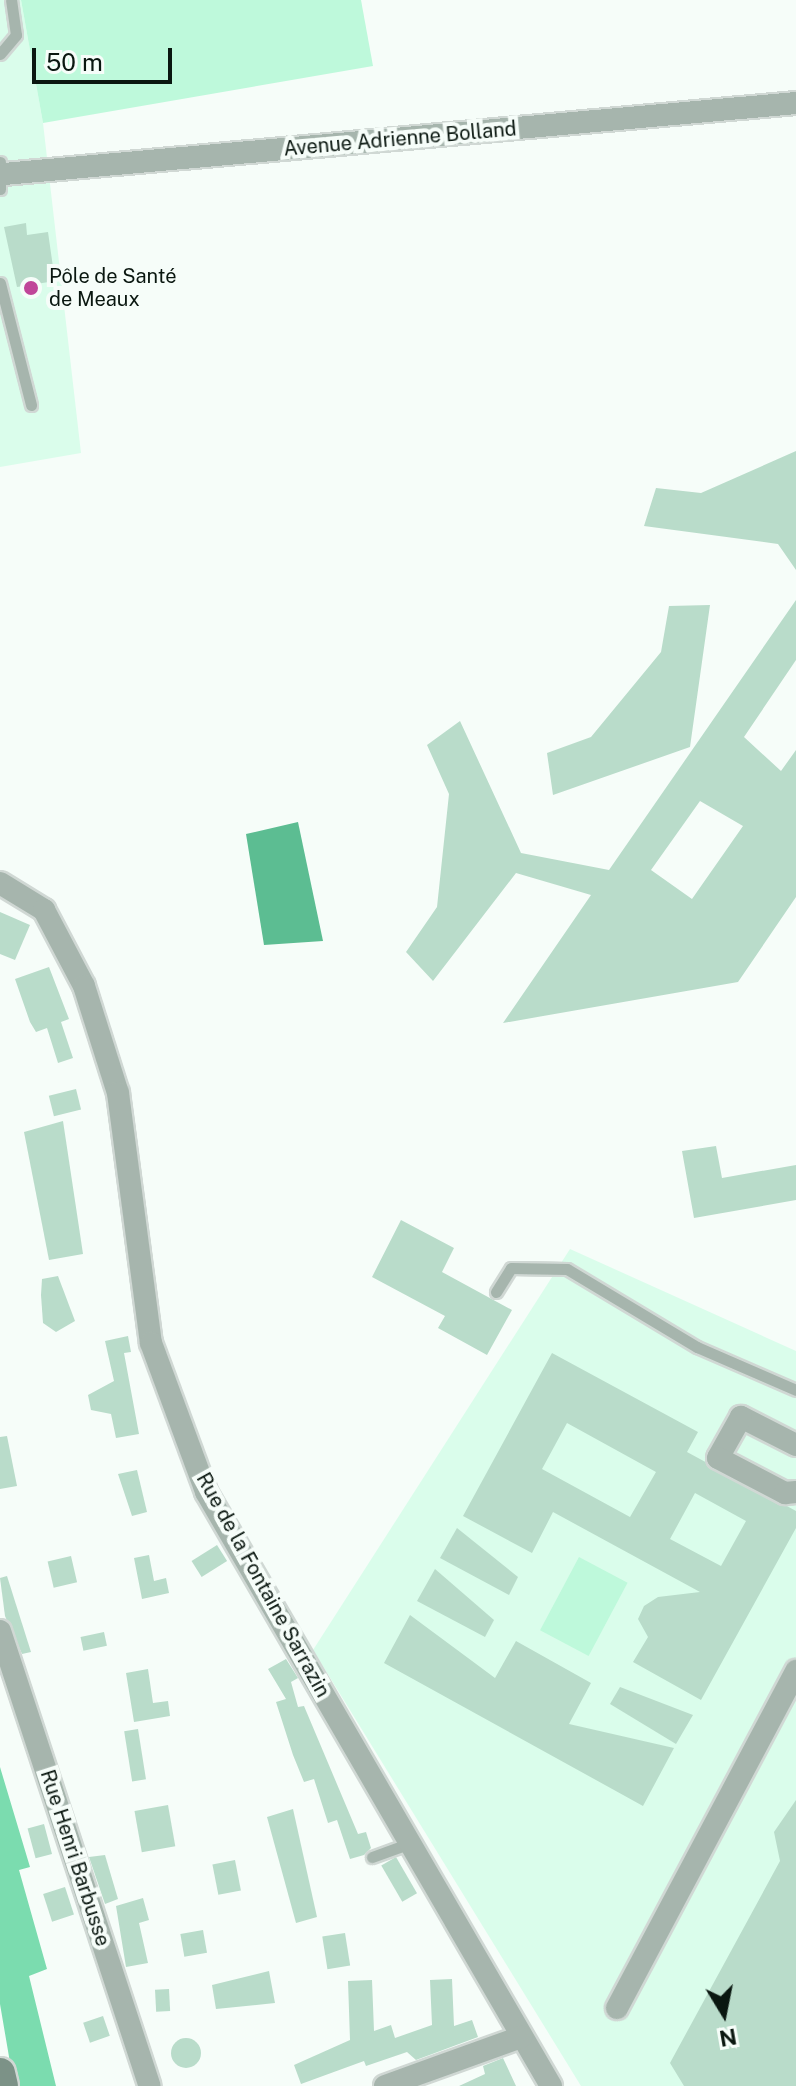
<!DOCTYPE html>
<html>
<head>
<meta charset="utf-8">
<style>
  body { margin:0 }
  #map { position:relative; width:796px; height:2086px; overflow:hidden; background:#f6fdf9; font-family:"Public Sans",sans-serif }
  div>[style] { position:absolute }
  .built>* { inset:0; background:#dafdeb }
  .green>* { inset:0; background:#bef9db; transform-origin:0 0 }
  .forest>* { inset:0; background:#7bdcaf }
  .water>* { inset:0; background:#5cbd92 }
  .building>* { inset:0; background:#b9dcca; transform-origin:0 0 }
  .round { border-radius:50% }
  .roads { filter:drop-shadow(2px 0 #d0d8d4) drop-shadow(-2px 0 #d0d8d4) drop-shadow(0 2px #d0d8d4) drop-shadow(0 -2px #d0d8d4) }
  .lane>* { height:11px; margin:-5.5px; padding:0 5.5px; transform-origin:5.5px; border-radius:5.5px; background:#a6b5ad }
  .street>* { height:22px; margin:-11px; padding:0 11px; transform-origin:11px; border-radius:11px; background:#a6b5ad }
  .secondary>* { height:30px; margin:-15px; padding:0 15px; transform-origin:15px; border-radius:15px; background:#7c9287 }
  .dots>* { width:22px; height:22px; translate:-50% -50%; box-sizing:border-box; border:4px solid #f6fdf9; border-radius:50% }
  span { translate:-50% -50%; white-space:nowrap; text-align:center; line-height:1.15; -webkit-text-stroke:8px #f6fdf9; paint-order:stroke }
  .street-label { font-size:20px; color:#0a1710 }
  .poi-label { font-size:20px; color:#0a1710 }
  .left { translate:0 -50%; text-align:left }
  .north { position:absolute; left:684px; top:1974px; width:80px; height:80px; -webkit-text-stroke:6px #f6fdf9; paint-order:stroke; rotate:170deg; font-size:22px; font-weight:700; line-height:32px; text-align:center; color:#0a1710 }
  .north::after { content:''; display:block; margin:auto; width:28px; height:36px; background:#0a1710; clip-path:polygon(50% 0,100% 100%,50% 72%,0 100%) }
  .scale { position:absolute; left:32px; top:48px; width:140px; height:36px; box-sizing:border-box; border:4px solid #0a1710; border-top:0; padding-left:10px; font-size:24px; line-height:28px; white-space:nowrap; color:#0a1710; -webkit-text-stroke:6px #f6fdf9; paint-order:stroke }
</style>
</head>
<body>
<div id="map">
  <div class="built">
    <div style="clip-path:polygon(0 0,21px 0,43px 123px,81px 453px,0 467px)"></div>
    <div style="clip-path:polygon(570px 1249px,796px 1351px,796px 2086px,581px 2086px,313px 1650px)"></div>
  </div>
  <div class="green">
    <div style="clip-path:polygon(21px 0,361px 0,373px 66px,43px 123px)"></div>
    <div style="left:579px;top:1557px;width:55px;height:83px;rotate:28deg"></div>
  </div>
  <div class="forest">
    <div style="clip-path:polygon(0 1767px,30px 1867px,19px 1870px,47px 1969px,29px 1976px,56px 2086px,14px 2086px,0 2004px)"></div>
  </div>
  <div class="water">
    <div style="clip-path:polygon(298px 822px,323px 941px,264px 945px,246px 834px)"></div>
  </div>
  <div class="building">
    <div style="clip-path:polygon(26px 223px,27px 235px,48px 232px,55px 281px,17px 287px,4px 227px)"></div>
    <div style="clip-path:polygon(796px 451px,796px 570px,778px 544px,644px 526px,656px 488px,701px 493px)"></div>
    <div style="clip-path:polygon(evenodd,796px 600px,796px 660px,744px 737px,781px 771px,796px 750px,796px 897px,738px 982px,503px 1023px,591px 895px,516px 873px,433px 981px,406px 952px,437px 907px,449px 794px,427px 745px,460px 721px,521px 853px,609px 870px,796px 600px,700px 801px,743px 826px,692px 899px,651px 870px,700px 801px)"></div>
    <div style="clip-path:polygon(710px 605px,690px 747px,553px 795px,547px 753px,591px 737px,661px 652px,669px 606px)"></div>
    <div style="clip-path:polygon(0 912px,30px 925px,15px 960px,0 954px)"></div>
    <div style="clip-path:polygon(49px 967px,69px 1019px,61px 1022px,73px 1058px,58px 1063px,47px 1028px,36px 1032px,30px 1022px,15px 979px)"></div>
    <div style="left:76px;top:1089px;width:21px;height:28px;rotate:76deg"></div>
    <div style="clip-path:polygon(63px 1121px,83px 1254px,49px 1260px,24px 1132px)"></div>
    <div style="clip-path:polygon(716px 1146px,722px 1178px,796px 1165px,796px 1200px,694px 1218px,682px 1151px)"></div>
    <div style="clip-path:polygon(401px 1220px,454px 1248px,442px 1272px,512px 1310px,487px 1355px,438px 1328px,445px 1316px,372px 1277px)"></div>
    <div style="clip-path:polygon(58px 1276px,75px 1321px,56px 1332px,43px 1323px,41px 1295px,42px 1279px)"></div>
    <div style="clip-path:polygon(128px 1336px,131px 1352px,124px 1353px,139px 1434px,116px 1438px,111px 1414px,91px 1410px,88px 1395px,114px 1381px,105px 1341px)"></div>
    <div style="clip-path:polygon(evenodd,552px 1353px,698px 1432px,687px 1452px,796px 1511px,796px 1528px,701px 1700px,633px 1662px,648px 1637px,638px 1619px,644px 1606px,658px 1597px,700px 1592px,553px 1512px,532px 1553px,463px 1516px,552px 1353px,567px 1423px,656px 1472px,630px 1517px,542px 1469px,567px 1423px,552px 1353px,695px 1493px,746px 1521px,721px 1566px,670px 1539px,695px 1493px)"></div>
    <div style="clip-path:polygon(7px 1436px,17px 1486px,0 1489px,0 1437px)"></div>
    <div style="clip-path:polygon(137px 1470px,147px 1512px,132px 1516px,118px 1474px)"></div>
    <div style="clip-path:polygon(457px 1528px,518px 1577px,509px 1595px,440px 1558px)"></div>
    <div style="left:217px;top:1545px;width:19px;height:30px;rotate:58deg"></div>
    <div style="clip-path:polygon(149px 1555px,154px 1581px,166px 1578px,169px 1593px,142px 1599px,134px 1558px)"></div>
    <div style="left:71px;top:1556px;width:27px;height:24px;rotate:77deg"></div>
    <div style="clip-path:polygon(435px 1569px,494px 1620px,485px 1637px,417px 1601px)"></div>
    <div style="clip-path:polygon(7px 1576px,31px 1652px,22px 1654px,5px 1616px,0 1578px)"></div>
    <div style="clip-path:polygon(410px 1615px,495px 1678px,516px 1641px,591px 1683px,569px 1724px,674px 1748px,643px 1806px,384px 1663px)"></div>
    <div style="left:104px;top:1632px;width:14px;height:24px;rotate:78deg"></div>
    <div style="clip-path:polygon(286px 1659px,298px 1678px,291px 1682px,298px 1707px,304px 1706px,358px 1834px,366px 1832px,371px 1848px,364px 1855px,350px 1859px,337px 1820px,328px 1823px,314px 1779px,304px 1782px,293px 1755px,276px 1702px,286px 1699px,268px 1669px)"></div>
    <div style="clip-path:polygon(148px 1669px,153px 1703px,168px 1701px,170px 1716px,134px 1722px,126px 1673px)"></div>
    <div style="clip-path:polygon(620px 1687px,693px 1715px,676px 1744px,610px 1704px)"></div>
    <div style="left:138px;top:1729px;width:51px;height:14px;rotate:81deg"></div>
    <div style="clip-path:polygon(796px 1800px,796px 2086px,684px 2086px,670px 2063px,780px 1861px,774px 1832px)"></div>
    <div style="left:168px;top:1805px;width:42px;height:34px;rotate:80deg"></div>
    <div style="clip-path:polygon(293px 1809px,317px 1917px,296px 1923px,267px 1817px)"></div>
    <div style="left:44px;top:1824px;width:31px;height:17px;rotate:75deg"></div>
    <div style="clip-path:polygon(105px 1855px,118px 1899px,105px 1904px,89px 1857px)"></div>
    <div style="left:396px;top:1857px;width:42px;height:17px;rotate:60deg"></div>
    <div style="left:235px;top:1860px;width:31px;height:23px;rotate:79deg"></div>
    <div style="left:65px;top:1887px;width:29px;height:23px;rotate:72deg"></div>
    <div style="clip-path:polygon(143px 1898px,149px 1920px,139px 1923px,148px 1963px,126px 1967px,116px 1906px)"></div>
    <div style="left:203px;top:1930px;width:23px;height:23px;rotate:80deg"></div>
    <div style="left:345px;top:1933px;width:33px;height:23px;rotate:81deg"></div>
    <div style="clip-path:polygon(269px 1971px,275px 2003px,216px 2009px,212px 1985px)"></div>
    <div style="clip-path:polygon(452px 1979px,454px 2026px,472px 2020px,478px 2037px,416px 2060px,407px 2052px,366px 2066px,364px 2061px,301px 2084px,294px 2065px,350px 2040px,348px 1981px,372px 1980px,374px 2031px,391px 2025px,395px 2038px,432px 2025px,430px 1980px)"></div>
    <div style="left:169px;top:1989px;width:22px;height:14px;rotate:87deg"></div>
    <div style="left:103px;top:2016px;width:21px;height:21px;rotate:71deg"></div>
    <div class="round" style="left:171px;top:2038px;width:30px;height:30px"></div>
    <div style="clip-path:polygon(503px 2058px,516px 2086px,459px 2086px,485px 2074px,483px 2066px)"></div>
  </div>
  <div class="roads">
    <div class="lane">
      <div style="left:0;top:54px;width:25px;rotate:-50deg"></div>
      <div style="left:16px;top:35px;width:35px;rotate:-98deg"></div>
      <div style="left:0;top:162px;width:27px;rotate:90deg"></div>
      <div style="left:0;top:283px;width:126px;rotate:75.7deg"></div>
      <div style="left:496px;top:1292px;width:28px;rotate:-58deg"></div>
      <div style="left:511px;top:1268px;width:56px;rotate:1deg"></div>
      <div style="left:567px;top:1269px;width:152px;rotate:31deg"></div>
      <div style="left:697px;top:1347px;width:108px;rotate:23.5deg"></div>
      <div style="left:372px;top:1857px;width:37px;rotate:-20deg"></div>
    </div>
    <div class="street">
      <div style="left:4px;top:174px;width:795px;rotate:-5.12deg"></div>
      <div style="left:0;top:883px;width:52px;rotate:31.5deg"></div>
      <div style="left:44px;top:910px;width:86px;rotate:62.2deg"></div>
      <div style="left:84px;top:986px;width:112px;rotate:72.4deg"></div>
      <div style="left:118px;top:1093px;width:252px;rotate:82.5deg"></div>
      <div style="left:151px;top:1343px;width:159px;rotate:69.7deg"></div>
      <div style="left:206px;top:1492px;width:687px;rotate:59.85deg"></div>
      <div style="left:796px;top:1445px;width:62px;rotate:-153deg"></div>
      <div style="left:741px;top:1417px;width:47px;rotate:119.3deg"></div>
      <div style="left:718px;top:1458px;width:76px;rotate:27.6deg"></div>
      <div style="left:785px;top:1493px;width:11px;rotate:-5deg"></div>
      <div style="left:0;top:1631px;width:479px;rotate:71.8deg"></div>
      <div style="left:617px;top:2008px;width:382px;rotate:-62deg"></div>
      <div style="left:385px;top:2086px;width:145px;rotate:-19.8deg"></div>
    </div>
    <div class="secondary">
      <div style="left:0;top:2073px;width:13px;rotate:77deg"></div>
    </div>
  </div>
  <div class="dots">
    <div style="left:31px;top:288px;background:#c04699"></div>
  </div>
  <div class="street-label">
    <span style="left:400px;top:139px;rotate:-5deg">Avenue Adrienne Bolland</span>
    <span style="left:263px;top:1585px;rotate:61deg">Rue de la Fontaine Sarrazin</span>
    <span style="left:75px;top:1858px;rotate:72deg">Rue Henri Barbusse</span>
  </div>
  <div class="poi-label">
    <span class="left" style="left:49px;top:288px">Pôle de Santé<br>de Meaux</span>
  </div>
  <div class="north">N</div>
  <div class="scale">50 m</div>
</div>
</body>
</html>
